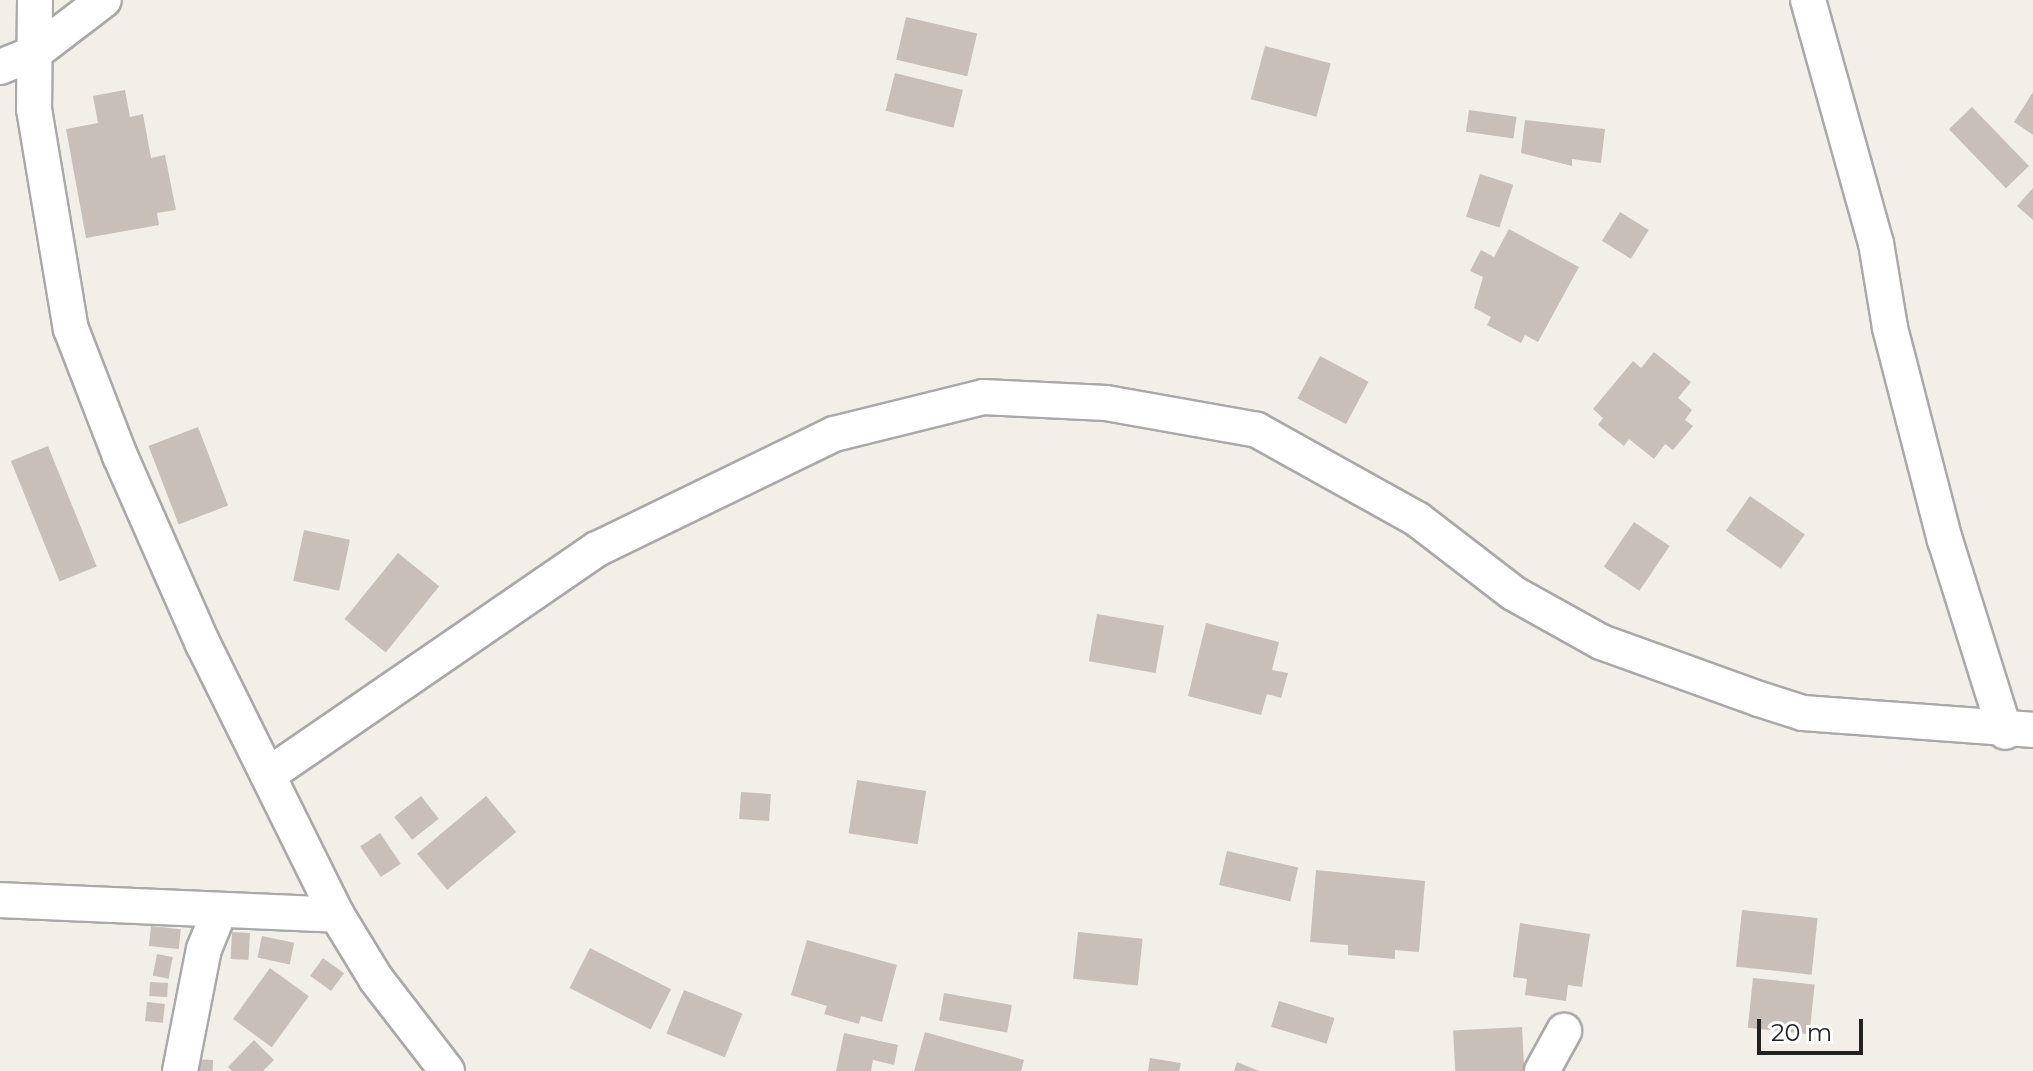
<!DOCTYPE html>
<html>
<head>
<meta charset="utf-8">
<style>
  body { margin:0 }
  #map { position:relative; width:2033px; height:1071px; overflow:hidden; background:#f2efe9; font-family:Montserrat,sans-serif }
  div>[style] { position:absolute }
  .building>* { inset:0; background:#c7bfb8; transform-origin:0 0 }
  .roads { filter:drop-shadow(2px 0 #a9a9a9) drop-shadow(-2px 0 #a9a9a9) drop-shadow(0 2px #a9a9a9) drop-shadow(0 -2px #a9a9a9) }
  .street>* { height:34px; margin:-17px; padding:0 17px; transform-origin:17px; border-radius:17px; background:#fff }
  span { translate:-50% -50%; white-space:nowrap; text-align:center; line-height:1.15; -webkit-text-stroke:6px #fff; paint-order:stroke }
  .scale { position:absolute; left:1757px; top:1019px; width:106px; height:36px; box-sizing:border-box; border:4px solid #222; border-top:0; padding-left:10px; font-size:24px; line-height:28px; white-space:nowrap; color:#222; -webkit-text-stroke:6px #fff; paint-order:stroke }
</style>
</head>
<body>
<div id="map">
  <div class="building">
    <div style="left:906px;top:17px;width:73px;height:44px;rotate:13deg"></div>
    <div style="left:1265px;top:46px;width:68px;height:55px;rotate:15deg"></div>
    <div style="left:895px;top:73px;width:70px;height:39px;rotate:14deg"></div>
    <div style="clip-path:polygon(125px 90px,130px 117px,143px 114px,151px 158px,165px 155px,176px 210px,157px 213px,159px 225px,86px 238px,66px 129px,98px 123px,93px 96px)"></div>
    <div style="clip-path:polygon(2033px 92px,2033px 135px,2014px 122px)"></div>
    <div style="left:1972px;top:107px;width:82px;height:32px;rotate:46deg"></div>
    <div style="left:1469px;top:110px;width:48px;height:22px;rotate:8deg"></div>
    <div style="clip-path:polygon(1525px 120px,1605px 129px,1601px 163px,1572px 159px,1572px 166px,1521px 153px)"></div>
    <div style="left:1480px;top:174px;width:35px;height:45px;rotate:18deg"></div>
    <div style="clip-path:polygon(2033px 188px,2033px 220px,2017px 206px)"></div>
    <div style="left:1620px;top:212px;width:34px;height:34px;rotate:32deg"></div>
    <div style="clip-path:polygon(1509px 229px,1579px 267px,1538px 342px,1525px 335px,1521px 343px,1487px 325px,1491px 317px,1474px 308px,1483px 277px,1470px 271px,1481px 250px,1494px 257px)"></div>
    <div style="clip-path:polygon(1654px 352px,1691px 382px,1678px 398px,1692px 410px,1685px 420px,1693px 426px,1673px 450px,1665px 444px,1654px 459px,1629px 439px,1624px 446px,1598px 425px,1603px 418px,1593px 409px,1633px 361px,1641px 368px)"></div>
    <div style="left:1320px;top:356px;width:55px;height:48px;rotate:28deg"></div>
    <div style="left:198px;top:427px;width:84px;height:53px;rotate:69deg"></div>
    <div style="left:48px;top:446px;width:130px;height:40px;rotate:68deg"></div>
    <div style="left:1750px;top:496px;width:67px;height:42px;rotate:35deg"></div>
    <div style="left:1634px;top:522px;width:43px;height:54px;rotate:34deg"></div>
    <div style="left:304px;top:530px;width:47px;height:52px;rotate:12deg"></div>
    <div style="left:398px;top:553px;width:53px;height:85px;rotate:39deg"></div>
    <div style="left:1097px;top:614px;width:68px;height:48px;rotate:10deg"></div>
    <div style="clip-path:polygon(1206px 623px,1279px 642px,1272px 670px,1288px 673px,1281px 698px,1267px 694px,1261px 715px,1188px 696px)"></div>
    <div style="left:857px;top:780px;width:70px;height:54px;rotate:9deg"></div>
    <div style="left:741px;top:792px;width:30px;height:27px;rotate:4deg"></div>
    <div style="left:421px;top:796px;width:29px;height:34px;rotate:52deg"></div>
    <div style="left:486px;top:796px;width:47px;height:90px;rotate:50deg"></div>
    <div style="left:380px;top:833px;width:37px;height:24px;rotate:56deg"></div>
    <div style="left:1227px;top:851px;width:73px;height:35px;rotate:13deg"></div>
    <div style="clip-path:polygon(1316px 870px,1425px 881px,1419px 952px,1395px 950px,1395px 959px,1348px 955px,1348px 945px,1310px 942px)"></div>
    <div style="left:1742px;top:910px;width:76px;height:57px;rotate:6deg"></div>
    <div style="clip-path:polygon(1520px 923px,1590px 934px,1582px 987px,1568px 985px,1566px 1001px,1525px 995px,1527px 979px,1513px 977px)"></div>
    <div style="left:151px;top:926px;width:30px;height:20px;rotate:6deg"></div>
    <div style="left:232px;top:932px;width:18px;height:27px;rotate:3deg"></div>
    <div style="left:1078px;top:932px;width:65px;height:47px;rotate:6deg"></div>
    <div style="left:262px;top:936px;width:33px;height:22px;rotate:12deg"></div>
    <div style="clip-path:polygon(807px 940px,897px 965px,882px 1022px,861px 1016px,859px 1024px,824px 1014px,827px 1006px,791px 995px)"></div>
    <div style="left:590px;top:948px;width:91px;height:45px;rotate:27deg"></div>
    <div style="left:157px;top:954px;width:16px;height:22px;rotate:11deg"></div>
    <div style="left:323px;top:958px;width:26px;height:22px;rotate:36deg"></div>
    <div style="left:270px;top:968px;width:48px;height:63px;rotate:36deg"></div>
    <div style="left:1753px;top:978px;width:62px;height:50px;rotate:6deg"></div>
    <div style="left:150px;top:982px;width:18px;height:14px;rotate:3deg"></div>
    <div style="left:684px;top:990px;width:63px;height:47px;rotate:22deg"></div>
    <div style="left:944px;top:993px;width:69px;height:28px;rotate:10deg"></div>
    <div style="left:1279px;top:1001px;width:58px;height:27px;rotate:17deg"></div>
    <div style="left:147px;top:1002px;width:18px;height:19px;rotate:6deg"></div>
    <div style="left:1522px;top:1027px;width:44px;height:69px;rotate:87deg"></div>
    <div style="clip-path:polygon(925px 1032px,1024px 1060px,1021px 1071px,914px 1071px)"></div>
    <div style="clip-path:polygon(844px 1033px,898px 1045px,894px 1065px,873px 1060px,871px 1071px,836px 1071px)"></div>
    <div style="clip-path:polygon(254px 1040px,274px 1060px,263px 1071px,232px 1071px,228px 1067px)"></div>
    <div style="clip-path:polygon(1150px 1058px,1181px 1063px,1179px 1071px,1148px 1071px)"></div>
    <div style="left:187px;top:1059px;width:26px;height:12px;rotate:2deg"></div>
    <div style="clip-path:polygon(1237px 1062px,1259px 1071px,1234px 1071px)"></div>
  </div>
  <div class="roads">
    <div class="street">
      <div style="left:35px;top:0;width:109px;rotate:90.5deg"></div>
      <div style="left:34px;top:109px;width:223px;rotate:80.5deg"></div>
      <div style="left:71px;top:329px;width:136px;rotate:68.9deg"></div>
      <div style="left:120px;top:456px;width:206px;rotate:66.2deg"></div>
      <div style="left:203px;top:644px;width:302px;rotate:63.7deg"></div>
      <div style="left:337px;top:915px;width:75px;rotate:58.6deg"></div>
      <div style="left:376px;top:979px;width:116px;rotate:52.3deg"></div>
      <div style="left:1808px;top:0;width:252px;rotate:74.4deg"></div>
      <div style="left:1876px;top:243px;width:86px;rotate:80.6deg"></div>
      <div style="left:1890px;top:328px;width:219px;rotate:75.5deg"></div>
      <div style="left:1945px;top:540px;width:201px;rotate:72.6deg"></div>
      <div style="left:0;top:67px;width:35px;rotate:-22deg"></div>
      <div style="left:33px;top:54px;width:89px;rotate:-37.3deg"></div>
      <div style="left:268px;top:775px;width:399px;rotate:-34.5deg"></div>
      <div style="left:597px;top:549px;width:263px;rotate:-25.9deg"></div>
      <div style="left:834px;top:434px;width:154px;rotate:-13.9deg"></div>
      <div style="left:983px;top:397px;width:123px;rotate:2.8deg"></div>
      <div style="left:1106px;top:403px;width:153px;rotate:10.1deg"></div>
      <div style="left:1257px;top:430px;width:183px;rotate:29.1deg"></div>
      <div style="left:1417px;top:519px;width:121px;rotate:37.6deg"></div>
      <div style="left:1513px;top:593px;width:101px;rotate:29.1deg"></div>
      <div style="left:1601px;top:642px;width:168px;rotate:19.8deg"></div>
      <div style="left:1759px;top:699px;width:46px;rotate:17.7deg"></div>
      <div style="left:1803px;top:713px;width:231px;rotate:4.2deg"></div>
      <div style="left:0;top:900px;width:337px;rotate:2.5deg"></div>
      <div style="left:180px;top:1071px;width:124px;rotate:-78.9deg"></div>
      <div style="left:204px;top:949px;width:42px;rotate:-67.7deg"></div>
      <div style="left:1542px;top:1071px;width:46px;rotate:-61.2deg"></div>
    </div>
  </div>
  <div class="scale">20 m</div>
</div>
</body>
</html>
